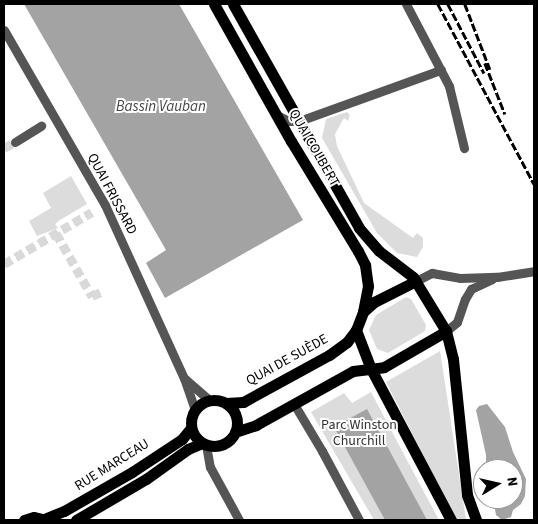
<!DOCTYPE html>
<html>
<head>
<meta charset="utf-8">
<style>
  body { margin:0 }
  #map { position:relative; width:538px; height:524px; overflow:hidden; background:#fff; font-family:"Source Sans 3",sans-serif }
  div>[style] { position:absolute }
  .green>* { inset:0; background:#dcdcdc }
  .water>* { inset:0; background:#a3a3a3 }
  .minor-tunnel>* { height:9px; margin-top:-4.5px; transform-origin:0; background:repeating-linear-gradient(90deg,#d9d9d9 0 9px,transparent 0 13.5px) }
  .minor>* { height:9px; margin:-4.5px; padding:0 4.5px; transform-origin:4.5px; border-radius:4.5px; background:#555 }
  .major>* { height:11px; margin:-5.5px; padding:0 5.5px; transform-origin:5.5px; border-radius:5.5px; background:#000 }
  .major>.ring { margin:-5.5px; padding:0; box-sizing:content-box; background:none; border:11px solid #000; border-radius:50% }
  .rail>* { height:2.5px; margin-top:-1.25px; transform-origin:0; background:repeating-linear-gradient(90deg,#000 0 8px,transparent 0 10.5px) }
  span { translate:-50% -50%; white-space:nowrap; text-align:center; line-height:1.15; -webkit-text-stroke:4px #fff; paint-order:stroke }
  .street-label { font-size:14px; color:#000 }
  .park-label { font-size:14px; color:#333 }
  .water-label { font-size:15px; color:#444; font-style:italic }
  .frame { position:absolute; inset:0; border:5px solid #000; pointer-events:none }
  .north { position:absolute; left:473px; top:459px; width:50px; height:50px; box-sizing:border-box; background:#fff; border:1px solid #999; border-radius:50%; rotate:81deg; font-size:14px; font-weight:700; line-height:20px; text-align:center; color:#000 }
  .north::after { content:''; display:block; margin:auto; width:18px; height:22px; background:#000; clip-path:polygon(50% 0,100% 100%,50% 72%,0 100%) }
</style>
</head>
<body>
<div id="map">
  <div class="green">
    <div style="clip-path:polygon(347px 112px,350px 115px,348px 121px,344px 118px,335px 134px,337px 146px,364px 203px,413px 238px,417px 233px,423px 238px,423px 247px,417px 257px,397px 253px,377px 233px,322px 138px,326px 119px)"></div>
    <div style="clip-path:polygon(71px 176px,87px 204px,60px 220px,55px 224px,58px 228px,37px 236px,29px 221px,51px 208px,43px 193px)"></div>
    <div style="clip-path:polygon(406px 297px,411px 299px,426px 325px,425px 331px,388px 353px,377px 349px,369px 330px,376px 315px)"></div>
    <div style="clip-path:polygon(440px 351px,466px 520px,456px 520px,386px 382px)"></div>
    <div style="clip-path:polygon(371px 392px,417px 479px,439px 520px,374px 520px,311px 412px,344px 393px,352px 403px)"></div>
  </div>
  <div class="water">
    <div style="clip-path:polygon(24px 4px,179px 4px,303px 220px,165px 298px,146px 263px,166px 250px)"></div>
    <div style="clip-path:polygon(487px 404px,505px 427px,513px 452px,526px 479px,525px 496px,521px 504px,513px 510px,511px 517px,502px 520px,496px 515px,493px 499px,513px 499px,513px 469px,486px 469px,486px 455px,476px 410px,479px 406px)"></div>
    <div style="clip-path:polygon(367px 409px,427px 520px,385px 520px,334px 427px)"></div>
  </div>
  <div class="minor-tunnel">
    <div style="left:4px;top:148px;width:13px;rotate:-29deg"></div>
    <div style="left:56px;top:233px;width:73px;rotate:60.3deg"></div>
    <div style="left:92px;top:296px;width:10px;rotate:-24deg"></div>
    <div style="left:4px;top:264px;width:102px;rotate:-30.6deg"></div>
  </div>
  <div class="minor">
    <div style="left:406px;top:4px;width:93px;rotate:62.3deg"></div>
    <div style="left:449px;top:86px;width:64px;rotate:76.4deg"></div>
    <div style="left:4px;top:30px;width:202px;rotate:60deg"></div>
    <div style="left:105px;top:205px;width:190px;rotate:65.5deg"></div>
    <div style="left:184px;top:378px;width:34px;rotate:71deg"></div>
    <div style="left:277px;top:115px;width:13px;rotate:27deg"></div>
    <div style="left:289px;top:121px;width:10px"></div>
    <div style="left:299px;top:121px;width:151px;rotate:-19.8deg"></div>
    <div style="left:15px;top:142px;width:31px;rotate:-32deg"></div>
    <div style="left:416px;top:281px;width:18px;rotate:-27deg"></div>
    <div style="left:432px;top:273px;width:28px;rotate:10deg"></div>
    <div style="left:460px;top:278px;width:37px;rotate:-2deg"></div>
    <div style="left:497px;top:277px;width:37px;rotate:-9deg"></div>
    <div style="left:446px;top:331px;width:14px;rotate:-39deg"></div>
    <div style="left:457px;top:322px;width:24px;rotate:-71deg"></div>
    <div style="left:465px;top:299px;width:12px;rotate:-59deg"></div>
    <div style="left:471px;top:289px;width:23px;rotate:-25deg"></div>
    <div style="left:185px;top:379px;width:32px;rotate:41deg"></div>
    <div style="left:294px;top:404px;width:55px;rotate:59.2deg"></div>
    <div style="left:322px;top:451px;width:78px;rotate:61.8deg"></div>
    <div style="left:206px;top:445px;width:22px;rotate:80deg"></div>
    <div style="left:210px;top:467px;width:60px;rotate:61.3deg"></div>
  </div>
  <div class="major">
    <div style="left:214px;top:4px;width:157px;rotate:60.7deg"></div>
    <div style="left:291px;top:141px;width:129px;rotate:58.7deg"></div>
    <div style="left:358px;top:251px;width:16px;rotate:63deg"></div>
    <div style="left:365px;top:265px;width:21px;rotate:82deg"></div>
    <div style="left:368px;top:286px;width:26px;rotate:101deg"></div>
    <div style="left:363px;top:312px;width:19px;rotate:111deg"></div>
    <div style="left:356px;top:330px;width:15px;rotate:127deg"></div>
    <div style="left:347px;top:342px;width:22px;rotate:144deg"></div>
    <div style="left:329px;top:355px;width:98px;rotate:151.3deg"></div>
    <div style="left:243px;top:402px;width:17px;rotate:177deg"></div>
    <div style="left:233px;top:4px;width:257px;rotate:60.6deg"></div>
    <div style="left:359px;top:228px;width:30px;rotate:49deg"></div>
    <div style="left:379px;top:251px;width:43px;rotate:37.4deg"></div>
    <div style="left:413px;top:277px;width:63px;rotate:58.6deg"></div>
    <div style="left:446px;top:331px;width:29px;rotate:76deg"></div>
    <div style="left:453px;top:359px;width:137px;rotate:84.1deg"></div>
    <div style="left:467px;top:495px;width:27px;rotate:70deg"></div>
    <div style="left:363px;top:312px;width:15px;rotate:-42deg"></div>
    <div style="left:374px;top:302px;width:47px;rotate:-26.6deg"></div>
    <div style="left:356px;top:330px;width:42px;rotate:69deg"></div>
    <div style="left:371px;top:369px;width:171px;rotate:62.1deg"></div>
    <div class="ring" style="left:191px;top:400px;width:35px;height:35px"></div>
    <div style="left:235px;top:432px;width:22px;rotate:-18deg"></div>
    <div style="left:256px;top:425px;width:111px;rotate:-29.1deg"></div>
    <div style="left:353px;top:371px;width:31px;rotate:-7deg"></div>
    <div style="left:384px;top:367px;width:72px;rotate:-30.1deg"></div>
    <div style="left:44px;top:519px;width:22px;rotate:-22deg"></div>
    <div style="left:64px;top:511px;width:78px;rotate:-29.8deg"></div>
    <div style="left:132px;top:472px;width:60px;rotate:-33.4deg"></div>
    <div style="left:182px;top:439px;width:14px;rotate:-51deg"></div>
    <div style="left:24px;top:520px;width:10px;rotate:-17deg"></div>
    <div style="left:34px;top:517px;width:12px;rotate:14deg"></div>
    <div style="left:76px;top:520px;width:81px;rotate:-30.4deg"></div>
    <div style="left:146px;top:479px;width:52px;rotate:-35.5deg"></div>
    <div style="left:188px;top:449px;width:15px;rotate:-23deg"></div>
  </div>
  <div class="rail">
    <div style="left:438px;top:4px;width:204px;rotate:61.9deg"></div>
    <div style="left:448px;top:4px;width:78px;rotate:62.4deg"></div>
    <div style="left:465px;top:4px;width:70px;rotate:69deg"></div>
    <div style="left:485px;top:63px;width:55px;rotate:68.6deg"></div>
  </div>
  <div class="street-label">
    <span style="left:314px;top:148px;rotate:60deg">QUAI COLBERT</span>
    <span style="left:112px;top:194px;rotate:62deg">QUAI FRISSARD</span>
    <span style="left:287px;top:360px;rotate:-29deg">QUAI DE SUÈDE</span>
    <span style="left:112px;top:465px;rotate:-32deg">RUE MARCEAU</span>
  </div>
  <div class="park-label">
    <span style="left:359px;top:433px">Parc Winston<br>Churchill</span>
  </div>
  <div class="water-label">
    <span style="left:161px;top:107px">Bassin Vauban</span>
  </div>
  <div class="frame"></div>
  <div class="north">N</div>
</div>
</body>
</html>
